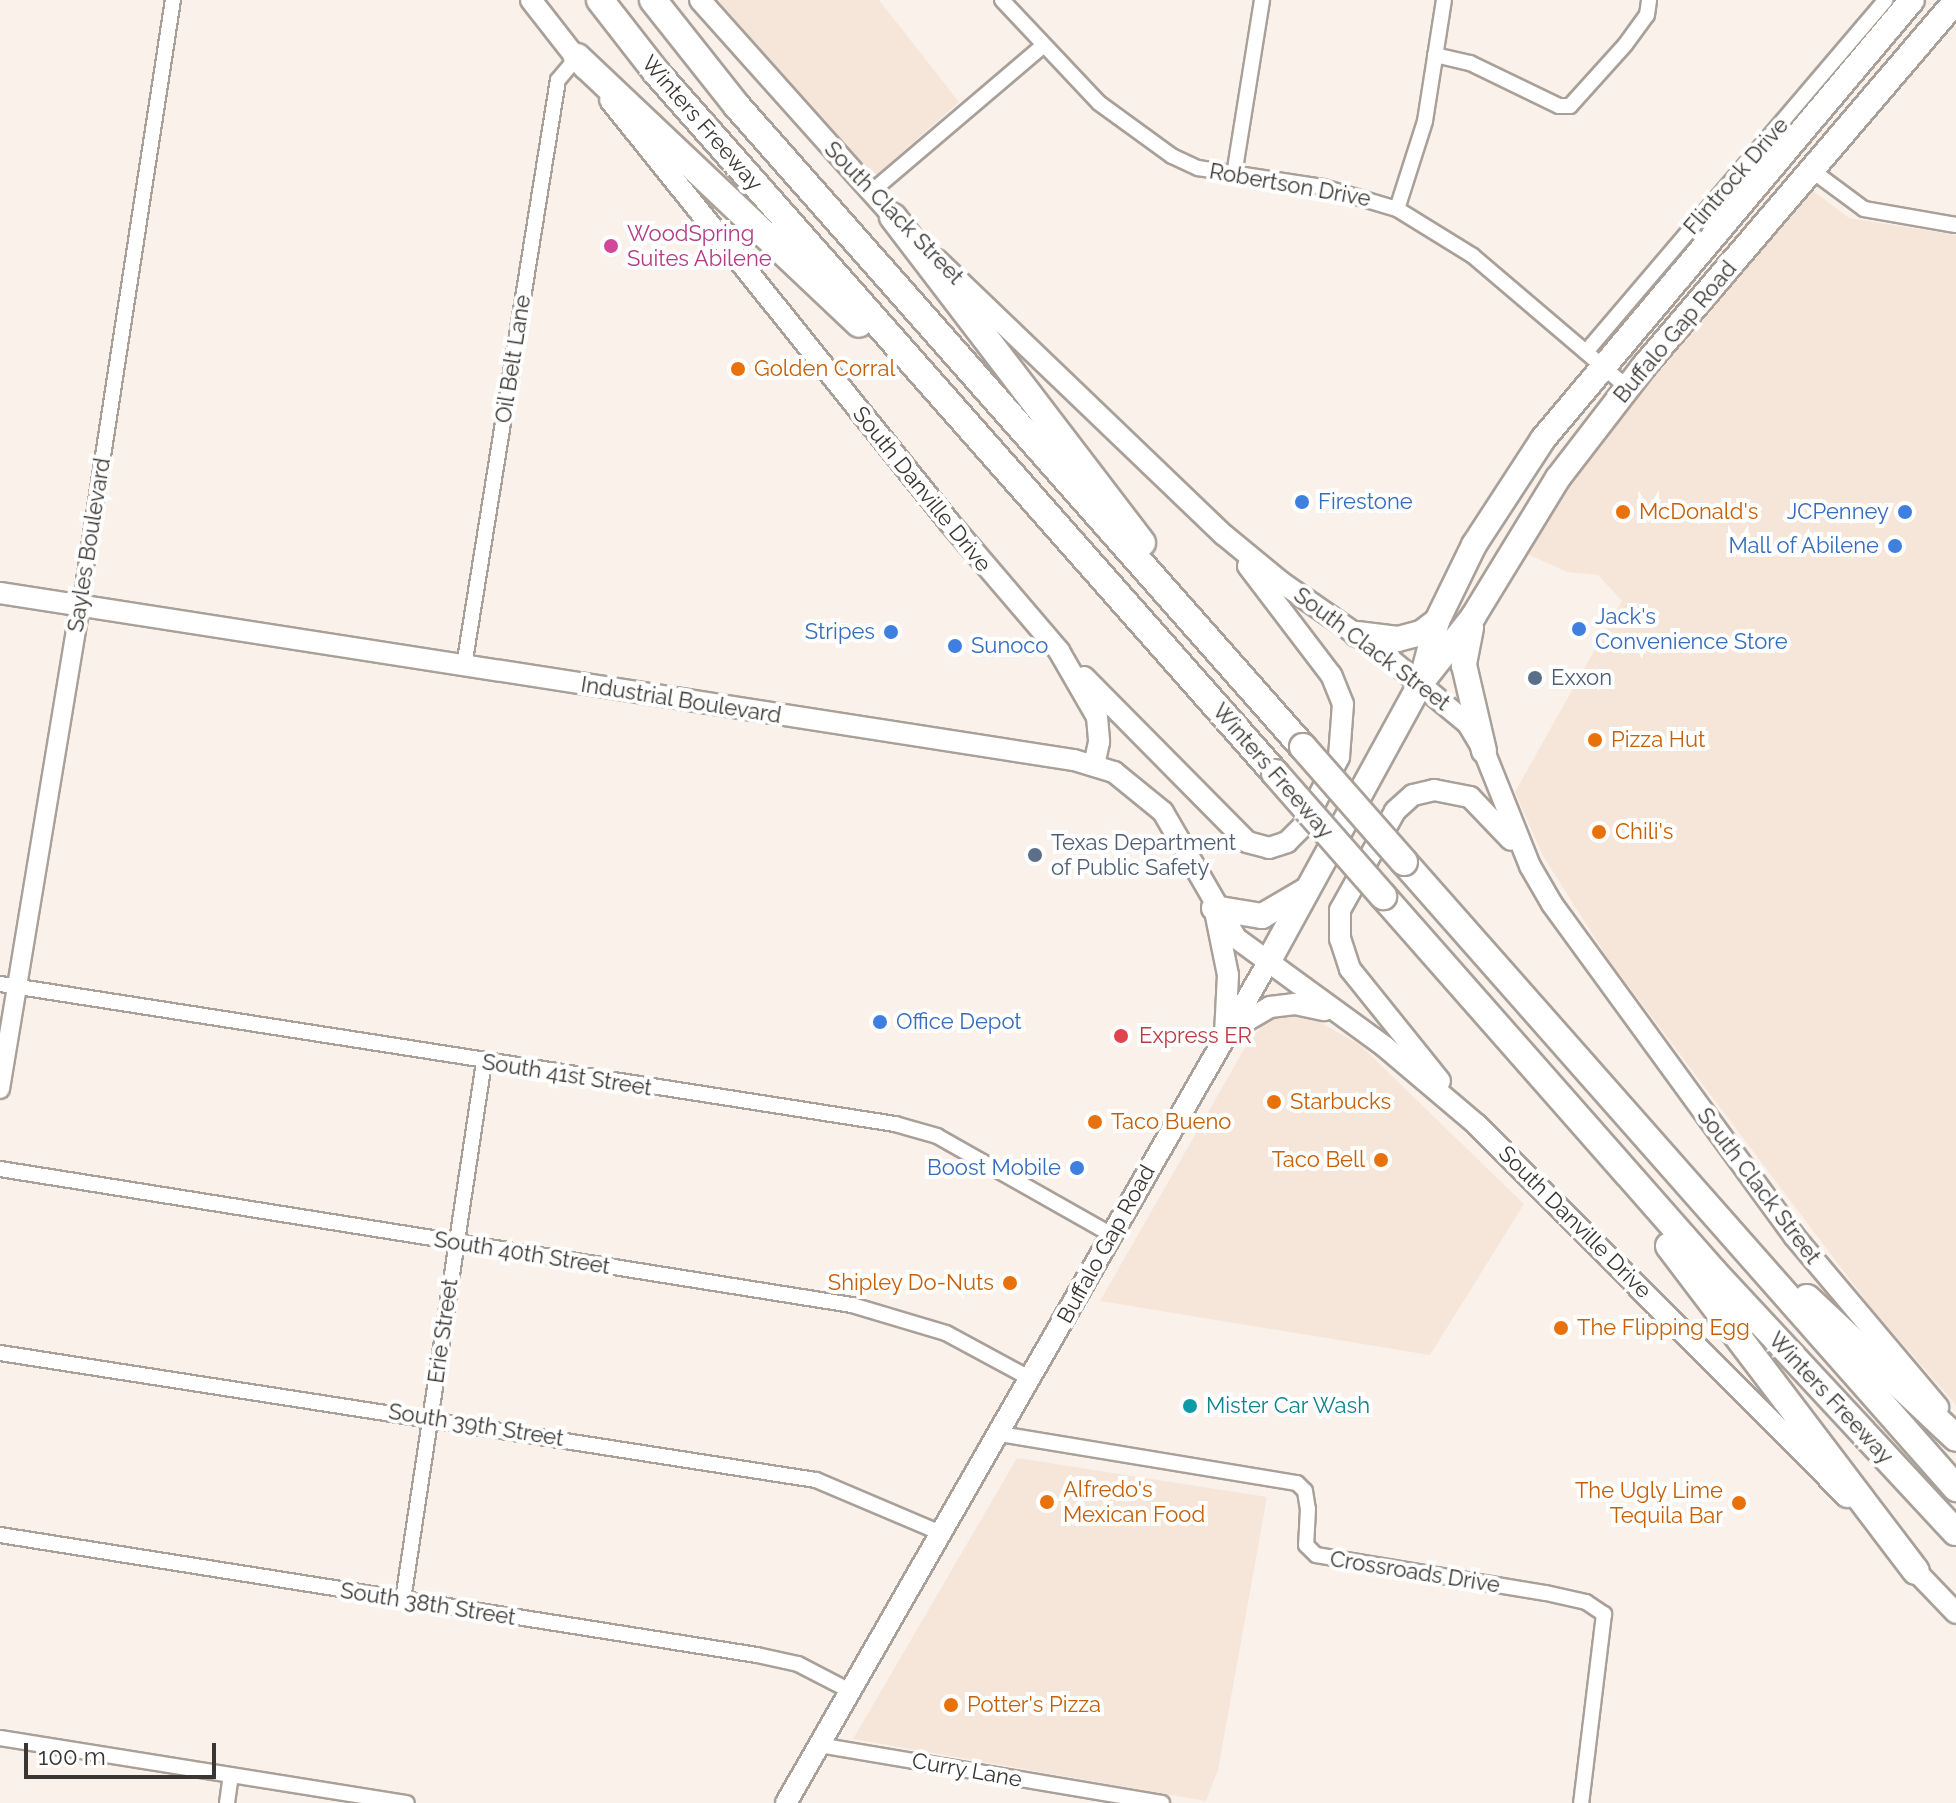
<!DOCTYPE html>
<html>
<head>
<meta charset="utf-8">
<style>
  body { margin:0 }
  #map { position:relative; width:1956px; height:1803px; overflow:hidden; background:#faf1ea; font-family:Raleway,sans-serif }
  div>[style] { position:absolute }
  .built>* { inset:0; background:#f6e6da }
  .roads { filter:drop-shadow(2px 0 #a8a099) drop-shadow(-2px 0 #a8a099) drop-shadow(0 2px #a8a099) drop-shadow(0 -2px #a8a099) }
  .minor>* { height:14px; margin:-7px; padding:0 7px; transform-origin:7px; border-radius:7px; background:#fff }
  .tertiary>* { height:18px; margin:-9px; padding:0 9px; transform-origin:9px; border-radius:9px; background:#fff }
  .secondary>* { height:20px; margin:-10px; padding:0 10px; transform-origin:10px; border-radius:10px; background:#fff }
  .primary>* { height:24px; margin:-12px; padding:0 12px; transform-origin:12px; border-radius:12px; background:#fff }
  .motorway>* { height:26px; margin:-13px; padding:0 13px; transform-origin:13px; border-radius:13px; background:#fff }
  .bridges { filter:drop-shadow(2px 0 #a8a099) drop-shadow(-2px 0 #a8a099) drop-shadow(0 2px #a8a099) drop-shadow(0 -2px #a8a099) }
  .motorway-bridge>* { height:26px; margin:-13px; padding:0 13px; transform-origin:13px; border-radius:13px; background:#fff }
  .dots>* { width:22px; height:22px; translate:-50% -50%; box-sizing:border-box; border:4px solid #fff; border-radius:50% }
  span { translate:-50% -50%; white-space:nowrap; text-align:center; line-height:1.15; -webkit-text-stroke:8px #fff; paint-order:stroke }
  .street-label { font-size:22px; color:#393633 }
  .hotel-label { font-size:22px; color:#b23c85 }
  .left { translate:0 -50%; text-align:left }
  .food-label { font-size:22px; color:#c56008 }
  .right { translate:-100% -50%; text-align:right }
  .shop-label { font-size:22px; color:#366cbe }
  .service-label { font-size:22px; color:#4e5e75 }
  .health-label { font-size:22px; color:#be3a42 }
  .culture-label { font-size:22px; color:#0d838f }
  .scale { position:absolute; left:24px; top:1743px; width:192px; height:36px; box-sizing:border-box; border:4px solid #393633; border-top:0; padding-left:10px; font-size:24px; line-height:28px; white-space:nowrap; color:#393633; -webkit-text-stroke:6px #fff; paint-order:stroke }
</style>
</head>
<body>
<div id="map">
  <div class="built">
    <div style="clip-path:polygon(718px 0,879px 0,959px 102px,873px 178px)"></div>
    <div style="clip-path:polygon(1808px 187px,1849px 218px,1956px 235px,1956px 1405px,1869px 1305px,1609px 960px,1543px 856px,1515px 792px,1622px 601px,1598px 575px,1567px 572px,1523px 552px,1615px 423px)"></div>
    <div style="clip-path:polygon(1285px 1015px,1309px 1016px,1360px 1045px,1524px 1204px,1430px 1355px,1100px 1301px,1247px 1044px,1265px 1023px)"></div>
    <div style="clip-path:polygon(1017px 1458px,1267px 1497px,1218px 1770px,1206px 1801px,853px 1739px)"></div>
  </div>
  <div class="roads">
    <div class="minor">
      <div style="left:1002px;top:0;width:141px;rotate:46.7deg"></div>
      <div style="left:1099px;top:103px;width:90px;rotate:36deg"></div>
      <div style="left:1172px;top:156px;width:29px;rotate:25deg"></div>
      <div style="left:1198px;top:168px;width:126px;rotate:8.6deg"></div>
      <div style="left:1323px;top:187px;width:77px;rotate:16.6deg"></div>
      <div style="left:1397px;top:209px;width:89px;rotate:31.7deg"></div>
      <div style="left:1473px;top:256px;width:202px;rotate:40.4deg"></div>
      <div style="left:1435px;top:55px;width:36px;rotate:13deg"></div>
      <div style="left:1470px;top:63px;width:99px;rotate:25.8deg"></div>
      <div style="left:1559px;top:106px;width:11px"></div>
      <div style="left:1570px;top:106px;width:82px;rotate:-48deg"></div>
      <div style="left:1625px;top:45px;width:37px;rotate:-54deg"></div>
      <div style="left:1647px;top:15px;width:15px;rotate:-82deg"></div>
      <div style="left:1810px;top:169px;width:67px;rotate:36.5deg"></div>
      <div style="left:1864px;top:209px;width:93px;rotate:9.9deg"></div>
      <div style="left:1234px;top:175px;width:177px;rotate:-80.9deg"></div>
      <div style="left:870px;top:193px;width:227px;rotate:-40.4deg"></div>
      <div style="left:1397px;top:209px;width:92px;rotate:-72.3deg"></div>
      <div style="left:1425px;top:121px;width:122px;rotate:-81.1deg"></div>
      <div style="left:1586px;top:352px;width:462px;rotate:-49.6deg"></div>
      <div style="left:80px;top:606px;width:613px;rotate:-81.28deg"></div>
      <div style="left:464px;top:666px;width:593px;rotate:-80.89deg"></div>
      <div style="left:558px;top:80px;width:30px;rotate:-50deg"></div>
      <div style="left:0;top:984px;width:906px;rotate:8.89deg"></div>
      <div style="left:895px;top:1124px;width:44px;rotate:15.9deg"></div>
      <div style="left:937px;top:1136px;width:199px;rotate:29.5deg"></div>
      <div style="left:0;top:1169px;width:863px;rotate:9.07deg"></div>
      <div style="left:852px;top:1305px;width:98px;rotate:16.6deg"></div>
      <div style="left:946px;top:1333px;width:97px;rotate:28.4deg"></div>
      <div style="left:0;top:1353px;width:826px;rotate:8.85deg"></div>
      <div style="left:816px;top:1480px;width:136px;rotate:23deg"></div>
      <div style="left:1000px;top:1434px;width:301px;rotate:9.4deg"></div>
      <div style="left:1297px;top:1483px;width:11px;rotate:45deg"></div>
      <div style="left:1305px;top:1491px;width:18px;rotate:81deg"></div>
      <div style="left:1308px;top:1509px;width:36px;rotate:93deg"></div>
      <div style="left:1306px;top:1545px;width:14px;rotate:45deg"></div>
      <div style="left:1316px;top:1555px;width:233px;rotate:9.4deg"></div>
      <div style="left:1546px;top:1593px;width:41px;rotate:12.7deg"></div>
      <div style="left:1586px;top:1602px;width:22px;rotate:34deg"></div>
      <div style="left:1604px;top:1614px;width:190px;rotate:96.9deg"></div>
      <div style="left:0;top:1535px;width:766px;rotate:9.01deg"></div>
      <div style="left:757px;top:1655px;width:42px;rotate:12.4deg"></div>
      <div style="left:798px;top:1664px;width:59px;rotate:27.4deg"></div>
      <div style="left:403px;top:1600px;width:544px;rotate:-81.44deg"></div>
      <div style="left:0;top:1738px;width:412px;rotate:9.1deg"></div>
      <div style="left:819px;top:1745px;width:348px;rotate:9.6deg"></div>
      <div style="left:227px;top:1803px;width:28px;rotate:-82deg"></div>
    </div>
    <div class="tertiary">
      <div style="left:0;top:1089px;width:490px;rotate:-80.6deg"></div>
    </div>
    <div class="secondary">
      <div style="left:531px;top:0;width:88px;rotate:52deg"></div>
      <div style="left:700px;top:0;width:305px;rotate:48.2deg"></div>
      <div style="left:610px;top:100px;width:541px;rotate:51.22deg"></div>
      <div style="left:949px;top:522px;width:170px;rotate:49.5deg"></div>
      <div style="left:1059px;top:651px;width:76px;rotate:60.1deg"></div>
      <div style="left:1097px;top:717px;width:25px;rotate:85deg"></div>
      <div style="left:1099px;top:742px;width:24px;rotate:102deg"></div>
      <div style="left:937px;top:260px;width:397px;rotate:43.8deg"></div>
      <div style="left:1224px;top:535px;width:74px;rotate:39.5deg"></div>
      <div style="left:1281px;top:582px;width:119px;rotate:34.8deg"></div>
      <div style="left:1379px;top:650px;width:116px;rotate:39.7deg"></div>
      <div style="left:1468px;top:724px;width:31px;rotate:59deg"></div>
      <div style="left:1484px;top:751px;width:124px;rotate:68.2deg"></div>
      <div style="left:1530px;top:866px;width:44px;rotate:59.9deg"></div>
      <div style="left:1552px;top:904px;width:411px;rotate:53.9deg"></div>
      <div style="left:1794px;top:1236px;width:224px;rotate:49.9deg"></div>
      <div style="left:0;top:593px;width:1087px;rotate:8.84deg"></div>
      <div style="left:1074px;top:760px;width:42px;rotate:16.7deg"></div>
      <div style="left:1114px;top:772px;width:63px;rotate:39.2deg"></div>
      <div style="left:1163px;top:812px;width:146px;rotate:59.9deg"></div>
      <div style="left:1236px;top:938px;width:183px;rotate:36.1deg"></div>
      <div style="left:1384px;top:1046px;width:122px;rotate:40.3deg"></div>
      <div style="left:1477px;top:1125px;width:525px;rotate:45.15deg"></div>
      <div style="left:1084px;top:677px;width:232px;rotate:45.3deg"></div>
      <div style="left:1247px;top:842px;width:23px;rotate:15deg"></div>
      <div style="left:1269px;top:848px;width:19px;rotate:-18deg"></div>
      <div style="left:1287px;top:842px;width:23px;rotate:-45deg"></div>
      <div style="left:1303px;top:826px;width:78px;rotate:-62.4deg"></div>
      <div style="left:1339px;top:757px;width:53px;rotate:-85.7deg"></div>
      <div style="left:1343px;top:704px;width:31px;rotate:-112deg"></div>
      <div style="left:1331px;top:675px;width:137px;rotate:-127.3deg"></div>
      <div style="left:1216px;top:916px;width:60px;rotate:78.5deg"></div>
      <div style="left:1228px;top:975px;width:60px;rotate:92.9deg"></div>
      <div style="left:1231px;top:1030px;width:45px;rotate:-30.5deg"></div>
      <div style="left:1270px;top:1007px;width:25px;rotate:-7deg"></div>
      <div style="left:1295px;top:1004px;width:30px;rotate:12deg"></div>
      <div style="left:1440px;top:1081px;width:144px;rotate:-128.8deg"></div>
      <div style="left:1350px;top:969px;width:32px;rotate:-108deg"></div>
      <div style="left:1340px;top:939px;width:29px;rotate:-90deg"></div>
      <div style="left:1340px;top:910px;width:113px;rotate:-60.9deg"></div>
      <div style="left:1395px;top:811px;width:24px;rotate:-42deg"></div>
      <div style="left:1413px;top:795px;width:22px;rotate:-13deg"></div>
      <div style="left:1434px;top:790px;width:37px;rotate:11deg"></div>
      <div style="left:1470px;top:797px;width:59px;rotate:46.4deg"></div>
      <div style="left:1906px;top:1561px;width:72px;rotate:46.1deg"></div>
      <div style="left:786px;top:1803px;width:967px;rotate:-60.17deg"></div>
    </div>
    <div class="primary">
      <div style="left:1471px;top:628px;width:38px;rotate:101deg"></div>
      <div style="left:1464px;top:665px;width:88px;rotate:76.9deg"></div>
      <div style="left:1357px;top:634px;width:41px;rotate:7deg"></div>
      <div style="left:1398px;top:639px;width:24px;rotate:-15deg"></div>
      <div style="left:1421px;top:633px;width:20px;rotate:-37deg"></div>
      <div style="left:1421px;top:683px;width:64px;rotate:-75.5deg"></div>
      <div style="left:1437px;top:621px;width:85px;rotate:-64deg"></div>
      <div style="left:1474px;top:545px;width:126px;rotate:-56.9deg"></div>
      <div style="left:1543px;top:439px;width:573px;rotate:-49.95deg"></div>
      <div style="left:1214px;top:908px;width:49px;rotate:9.5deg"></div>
      <div style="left:1262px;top:916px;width:50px;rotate:-30.2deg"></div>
      <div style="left:1267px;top:964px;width:320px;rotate:-61.3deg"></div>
      <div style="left:1421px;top:683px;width:84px;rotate:-51.8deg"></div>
      <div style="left:1473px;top:617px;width:163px;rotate:-58.6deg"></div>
      <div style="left:1558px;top:478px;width:143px;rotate:-52.4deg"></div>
      <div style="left:1645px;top:365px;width:479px;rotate:-49.5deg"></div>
    </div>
    <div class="motorway">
      <div style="left:600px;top:0;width:91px;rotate:52.1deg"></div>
      <div style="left:656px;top:72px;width:935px;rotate:48.55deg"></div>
      <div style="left:653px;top:0;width:135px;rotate:51.6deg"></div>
      <div style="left:737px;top:106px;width:855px;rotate:48.56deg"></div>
      <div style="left:577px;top:57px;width:388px;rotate:43.4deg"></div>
      <div style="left:893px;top:217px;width:410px;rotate:52.6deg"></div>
      <div style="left:1404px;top:862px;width:835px;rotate:48.59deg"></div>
      <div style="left:1383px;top:896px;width:501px;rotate:48.64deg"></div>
      <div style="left:1714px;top:1272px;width:355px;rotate:47.1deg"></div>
      <div style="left:1669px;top:1246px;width:408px;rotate:52.8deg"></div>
      <div style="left:1807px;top:1298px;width:204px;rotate:43.2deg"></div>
    </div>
  </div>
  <div class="bridges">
    <div class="motorway-bridge">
      <div style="left:1303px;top:747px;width:153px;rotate:48.7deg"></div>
      <div style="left:1275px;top:773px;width:164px;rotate:48.7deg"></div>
    </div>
  </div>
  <div class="dots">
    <div style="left:611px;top:246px;background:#d1479c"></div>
    <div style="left:738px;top:369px;background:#e8710a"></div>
    <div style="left:1302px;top:502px;background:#3f7fe0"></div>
    <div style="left:1623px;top:512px;background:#e8710a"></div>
    <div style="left:1905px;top:512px;background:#3f7fe0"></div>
    <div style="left:1895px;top:546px;background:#3f7fe0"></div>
    <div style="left:1579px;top:629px;background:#3f7fe0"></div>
    <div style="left:891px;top:632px;background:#3f7fe0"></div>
    <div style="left:955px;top:646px;background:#3f7fe0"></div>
    <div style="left:1535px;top:678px;background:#5c6f8a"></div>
    <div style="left:1595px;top:740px;background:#e8710a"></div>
    <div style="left:1599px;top:832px;background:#e8710a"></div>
    <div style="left:1035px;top:855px;background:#5c6f8a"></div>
    <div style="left:880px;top:1022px;background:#3f7fe0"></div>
    <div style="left:1121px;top:1036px;background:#e0444e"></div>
    <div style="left:1274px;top:1102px;background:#e8710a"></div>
    <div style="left:1095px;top:1122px;background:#e8710a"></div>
    <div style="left:1381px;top:1160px;background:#e8710a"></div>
    <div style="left:1077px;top:1168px;background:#3f7fe0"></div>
    <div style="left:1010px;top:1283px;background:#e8710a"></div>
    <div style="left:1561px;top:1328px;background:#e8710a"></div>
    <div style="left:1190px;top:1406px;background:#0f9aa8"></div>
    <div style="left:1047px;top:1502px;background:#e8710a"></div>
    <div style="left:1739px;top:1503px;background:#e8710a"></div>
    <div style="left:951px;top:1705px;background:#e8710a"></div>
  </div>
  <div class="street-label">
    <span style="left:702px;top:123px;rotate:49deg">Winters Freeway</span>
    <span style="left:1736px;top:176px;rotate:-49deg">Flintrock Drive</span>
    <span style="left:1290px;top:185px;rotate:10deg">Robertson Drive</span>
    <span style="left:894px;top:213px;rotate:46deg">South Clack Street</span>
    <span style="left:1675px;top:332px;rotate:-50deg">Buffalo Gap Road</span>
    <span style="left:513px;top:359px;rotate:-81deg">Oil Belt Lane</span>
    <span style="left:922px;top:489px;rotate:51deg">South Danville Drive</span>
    <span style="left:89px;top:545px;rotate:-81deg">Sayles Boulevard</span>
    <span style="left:1372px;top:649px;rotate:37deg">South Clack Street</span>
    <span style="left:681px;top:700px;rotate:9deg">Industrial Boulevard</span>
    <span style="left:1273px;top:771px;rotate:49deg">Winters Freeway</span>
    <span style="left:567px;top:1075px;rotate:9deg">South 41st Street</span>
    <span style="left:1759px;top:1186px;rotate:53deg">South Clack Street</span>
    <span style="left:1575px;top:1222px;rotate:45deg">South Danville Drive</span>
    <span style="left:1106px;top:1244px;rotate:-61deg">Buffalo Gap Road</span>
    <span style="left:522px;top:1253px;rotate:9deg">South 40th Street</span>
    <span style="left:443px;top:1331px;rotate:-82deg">Erie Street</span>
    <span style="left:1831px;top:1398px;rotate:47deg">Winters Freeway</span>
    <span style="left:476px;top:1425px;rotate:9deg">South 39th Street</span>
    <span style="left:1415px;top:1572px;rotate:9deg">Crossroads Drive</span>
    <span style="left:428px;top:1604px;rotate:9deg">South 38th Street</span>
    <span style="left:967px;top:1770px;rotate:10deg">Curry Lane</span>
  </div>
  <div class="hotel-label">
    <span class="left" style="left:627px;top:246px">WoodSpring<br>Suites Abilene</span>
  </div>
  <div class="food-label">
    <span class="left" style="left:754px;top:369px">Golden Corral</span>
    <span class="left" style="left:1639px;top:512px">McDonald's</span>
    <span class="left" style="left:1611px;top:740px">Pizza Hut</span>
    <span class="left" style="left:1615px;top:832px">Chili's</span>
    <span class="left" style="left:1290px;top:1102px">Starbucks</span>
    <span class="left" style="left:1111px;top:1122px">Taco Bueno</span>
    <span class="right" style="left:1365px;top:1160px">Taco Bell</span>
    <span class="right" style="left:994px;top:1283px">Shipley Do-Nuts</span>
    <span class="left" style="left:1577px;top:1328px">The Flipping Egg</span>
    <span class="left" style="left:1063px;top:1502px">Alfredo's<br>Mexican Food</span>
    <span class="right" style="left:1723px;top:1503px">The Ugly Lime<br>Tequila Bar</span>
    <span class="left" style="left:967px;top:1705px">Potter's Pizza</span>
  </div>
  <div class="shop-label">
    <span class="left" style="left:1318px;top:502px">Firestone</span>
    <span class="right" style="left:1889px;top:512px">JCPenney</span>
    <span class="right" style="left:1879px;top:546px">Mall of Abilene</span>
    <span class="left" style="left:1595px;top:629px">Jack's<br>Convenience Store</span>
    <span class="right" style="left:875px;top:632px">Stripes</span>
    <span class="left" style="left:971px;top:646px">Sunoco</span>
    <span class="left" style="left:896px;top:1022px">Office Depot</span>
    <span class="right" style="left:1061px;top:1168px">Boost Mobile</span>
  </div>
  <div class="service-label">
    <span class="left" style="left:1551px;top:678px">Exxon</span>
    <span class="left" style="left:1051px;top:855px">Texas Department<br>of Public Safety</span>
  </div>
  <div class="health-label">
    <span class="left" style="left:1139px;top:1036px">Express ER</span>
  </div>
  <div class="culture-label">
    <span class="left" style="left:1206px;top:1406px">Mister Car Wash</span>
  </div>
  <div class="scale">100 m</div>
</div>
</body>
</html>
